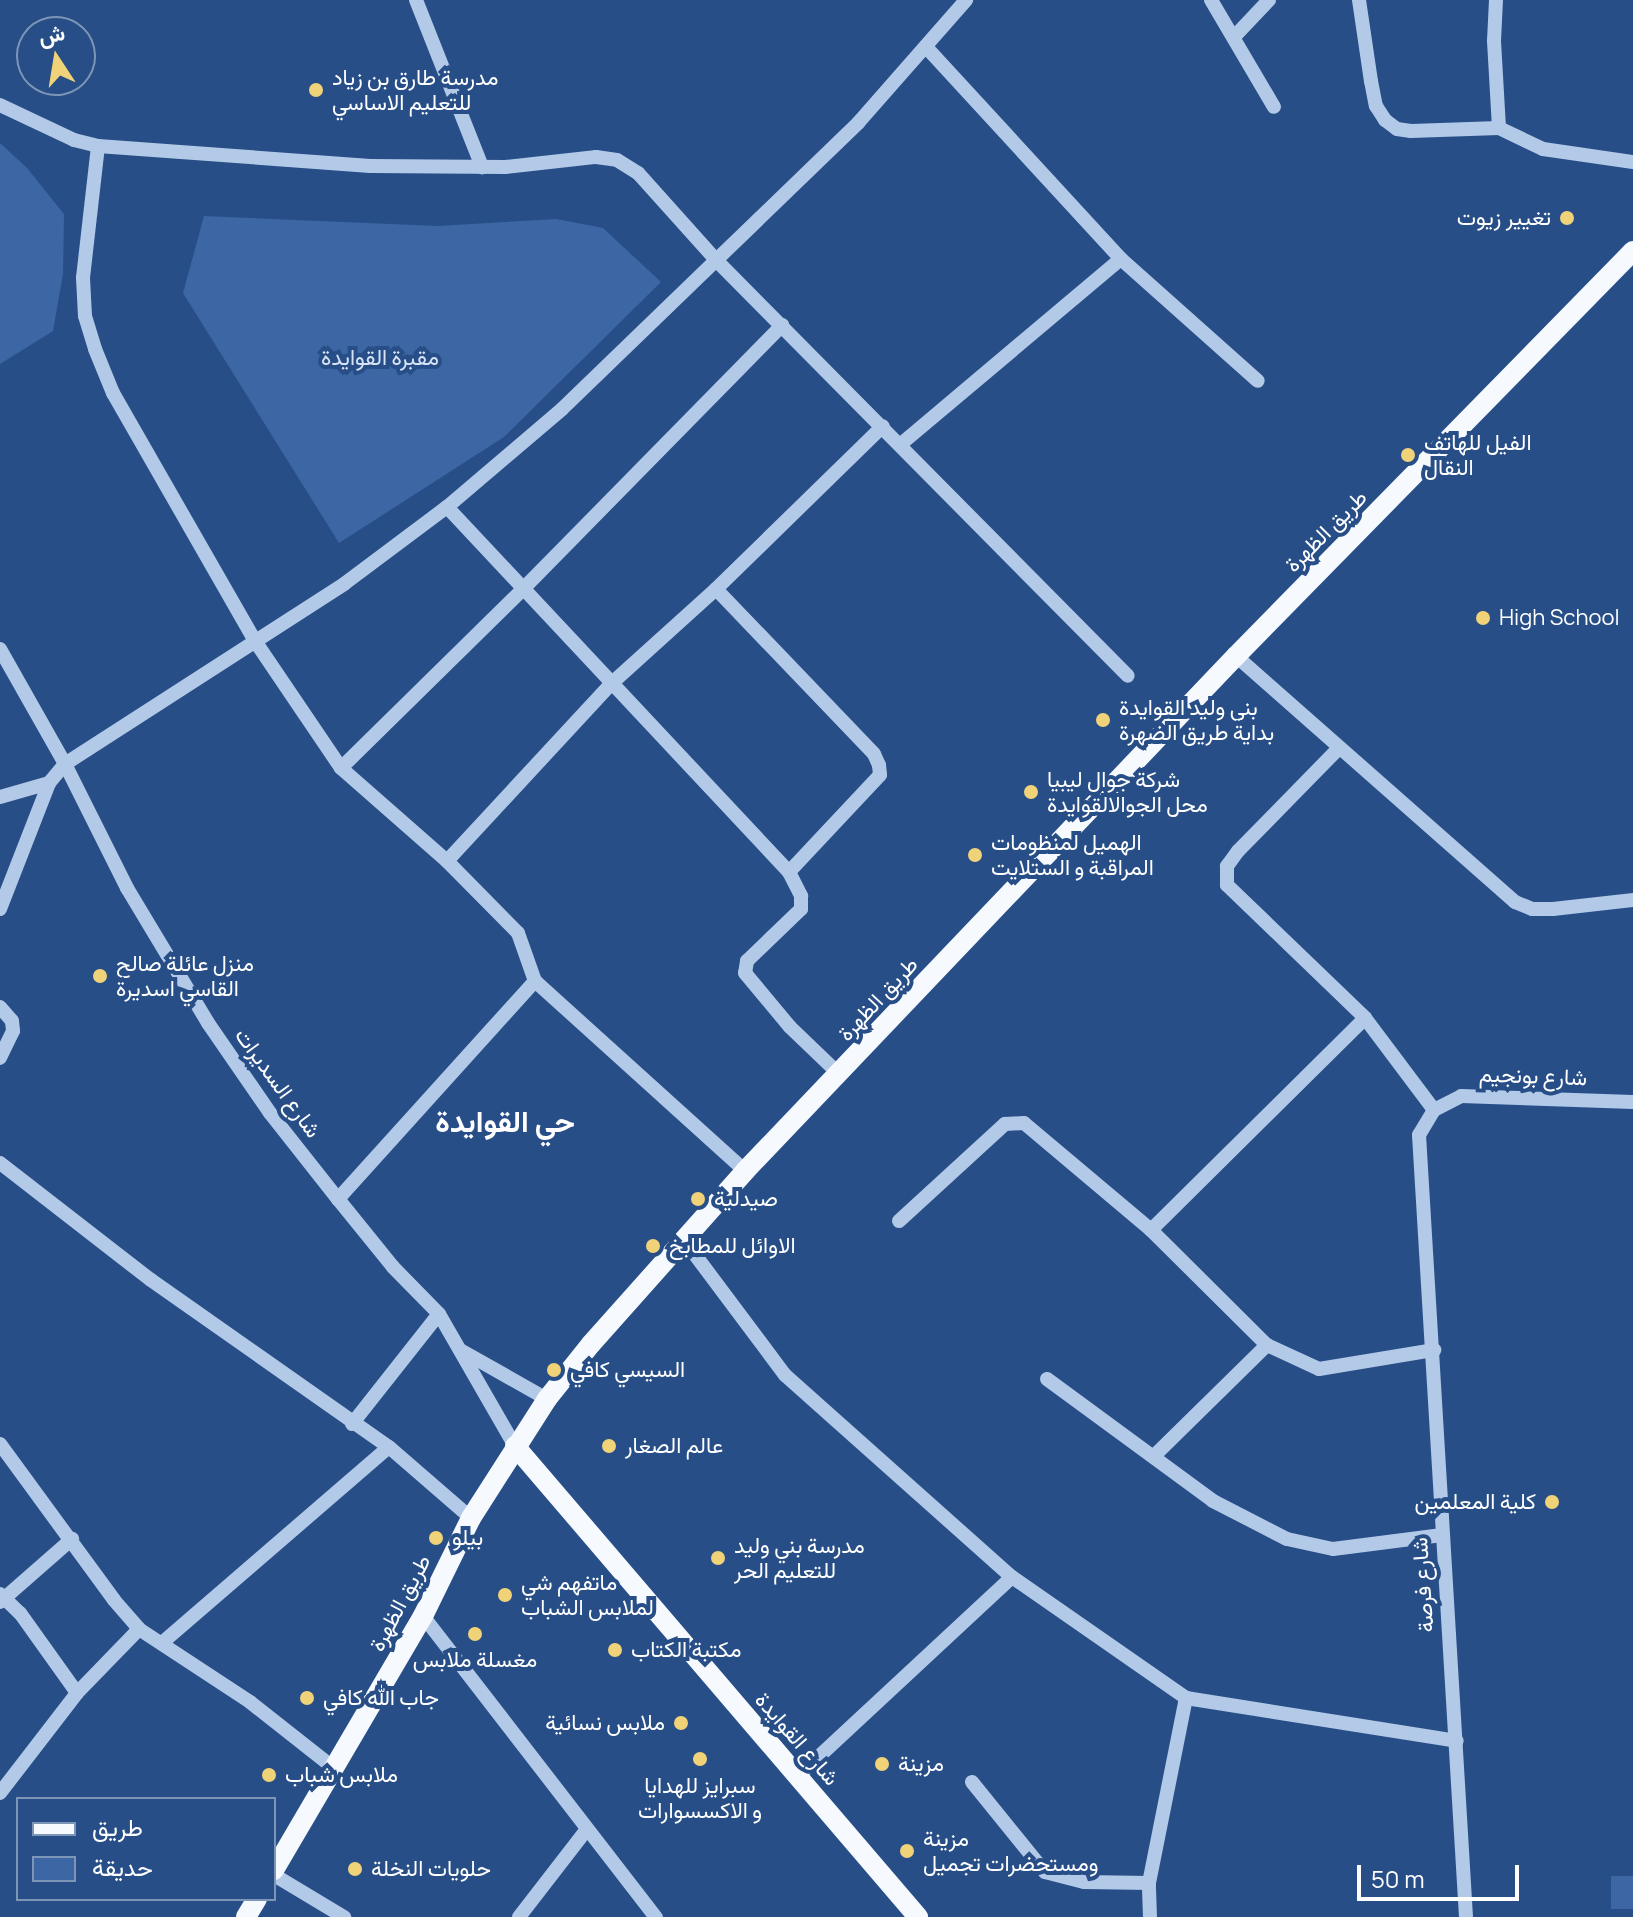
<!DOCTYPE html>
<html>
<head>
<meta charset="utf-8">
<style>
  body { margin:0 }
  #map { position:relative; width:1633px; height:1917px; overflow:hidden; background:#274e87; font-family:Manrope,Vazirmatn,sans-serif }
  div>[style] { position:absolute }
  .green>* { inset:0; background:#3c67a4; transform-origin:0 0 }
  .minor>* { height:14px; margin:-7px; padding:0 7px; transform-origin:7px; border-radius:7px; background:#b3c9e8 }
  .major>* { height:20px; margin:-10px; padding:0 10px; transform-origin:10px; border-radius:10px; background:#f6f9fe }
  .dots>* { width:22px; height:22px; translate:-50% -50%; box-sizing:border-box; border:4px solid #274e87; border-radius:50% }
  span { translate:-50% -50%; white-space:nowrap; text-align:center; line-height:1.15; -webkit-text-stroke:8px #274e87; paint-order:stroke }
  .poi-label { font-size:22px; color:#fff }
  .left { translate:0 -50%; text-align:left }
  .right { translate:-100% -50%; text-align:right }
  .park-label { font-size:22px; color:#d7e4f7 }
  .street-label { font-size:22px; color:#fff }
  .district-label { font-size:30px; color:#fff; font-weight:700 }
  .legend { position:absolute; left:16px; top:1797px; width:260px; height:104px; box-sizing:border-box; background:#274e87; border:2px solid #7d95b7; margin:0; padding:10px 14px; list-style:none; font-size:24px; color:#fff }
  .legend li { display:flex; align-items:center; gap:16px; height:40px }
  .legend b { width:40px; border:2px solid #7d95b7 }
  .north { position:absolute; left:16px; top:16px; width:80px; height:80px; box-sizing:border-box; background:#274e87; border:2px solid #7d95b7; border-radius:50%; rotate:348deg; font-size:22px; font-weight:700; line-height:32px; text-align:center; color:#fff }
  .north::after { content:''; display:block; margin:auto; width:28px; height:36px; background:#f0d279; clip-path:polygon(50% 0,100% 100%,50% 72%,0 100%) }
  .scale { position:absolute; left:1357px; top:1865px; width:162px; height:36px; box-sizing:border-box; border:4px solid #fff; border-top:0; padding-left:10px; font-size:24px; line-height:28px; white-space:nowrap; color:#fff; -webkit-text-stroke:6px #274e87; paint-order:stroke }
</style>
</head>
<body>
<div id="map">
  <div class="green">
    <div style="clip-path:polygon(0 143px,27px 168px,64px 214px,63px 274px,53px 331px,0 364px)"></div>
    <div style="clip-path:polygon(204px 216px,438px 226px,556px 219px,603px 228px,661px 282px,504px 437px,339px 543px,183px 293px)"></div>
    <div style="left:1611px;top:1876px;width:22px;height:33px"></div>
  </div>
  <div class="minor">
    <div style="left:416px;top:0;width:180px;rotate:68.4deg"></div>
    <div style="left:1211px;top:0;width:124px;rotate:59.5deg"></div>
    <div style="left:1359px;top:0;width:82px;rotate:81.6deg"></div>
    <div style="left:1371px;top:81px;width:25px;rotate:79deg"></div>
    <div style="left:1376px;top:106px;width:17px;rotate:57deg"></div>
    <div style="left:1385px;top:120px;width:15px;rotate:37deg"></div>
    <div style="left:1397px;top:129px;width:14px;rotate:8deg"></div>
    <div style="left:1411px;top:131px;width:88px;rotate:-2deg"></div>
    <div style="left:1496px;top:0;width:41px;rotate:92.8deg"></div>
    <div style="left:1494px;top:41px;width:87px;rotate:86.7deg"></div>
    <div style="left:1499px;top:128px;width:49px;rotate:25.5deg"></div>
    <div style="left:1543px;top:149px;width:91px;rotate:8.2deg"></div>
    <div style="left:1234px;top:37px;width:51px;rotate:-46.6deg"></div>
    <div style="left:927px;top:48px;width:287px;rotate:47.4deg"></div>
    <div style="left:0;top:105px;width:82px;rotate:25.3deg"></div>
    <div style="left:74px;top:140px;width:25px;rotate:14deg"></div>
    <div style="left:98px;top:146px;width:273px;rotate:4.2deg"></div>
    <div style="left:370px;top:166px;width:135px;rotate:0.4deg"></div>
    <div style="left:505px;top:167px;width:92px;rotate:-6.3deg"></div>
    <div style="left:596px;top:157px;width:21px;rotate:8deg"></div>
    <div style="left:617px;top:160px;width:25px;rotate:32deg"></div>
    <div style="left:638px;top:173px;width:117px;rotate:48.1deg"></div>
    <div style="left:716px;top:260px;width:585px;rotate:45.28deg"></div>
    <div style="left:98px;top:146px;width:133px;rotate:96.5deg"></div>
    <div style="left:83px;top:278px;width:38px;rotate:87deg"></div>
    <div style="left:85px;top:316px;width:34px;rotate:73deg"></div>
    <div style="left:95px;top:349px;width:48px;rotate:67.8deg"></div>
    <div style="left:113px;top:393px;width:286px;rotate:60.2deg"></div>
    <div style="left:255px;top:641px;width:153px;rotate:55.9deg"></div>
    <div style="left:341px;top:768px;width:141px;rotate:41.3deg"></div>
    <div style="left:447px;top:861px;width:101px;rotate:45.4deg"></div>
    <div style="left:518px;top:933px;width:51px;rotate:70.5deg"></div>
    <div style="left:535px;top:981px;width:283px;rotate:42.1deg"></div>
    <div style="left:901px;top:444px;width:287px;rotate:-40.1deg"></div>
    <div style="left:1121px;top:259px;width:183px;rotate:41.7deg"></div>
    <div style="left:447px;top:507px;width:500px;rotate:46.86deg"></div>
    <div style="left:789px;top:872px;width:27px;rotate:63deg"></div>
    <div style="left:801px;top:896px;width:13px;rotate:90deg"></div>
    <div style="left:801px;top:909px;width:75px;rotate:136.1deg"></div>
    <div style="left:747px;top:961px;width:12px;rotate:99deg"></div>
    <div style="left:745px;top:973px;width:70px;rotate:50.2deg"></div>
    <div style="left:790px;top:1027px;width:69px;rotate:43.8deg"></div>
    <div style="left:716px;top:589px;width:233px;rotate:-44.3deg"></div>
    <div style="left:0;top:649px;width:132px;rotate:60.5deg"></div>
    <div style="left:65px;top:764px;width:139px;rotate:63.4deg"></div>
    <div style="left:127px;top:888px;width:157px;rotate:59deg"></div>
    <div style="left:208px;top:1023px;width:109px;rotate:55.4deg"></div>
    <div style="left:270px;top:1113px;width:110px;rotate:51.7deg"></div>
    <div style="left:338px;top:1199px;width:87px;rotate:51deg"></div>
    <div style="left:393px;top:1267px;width:66px;rotate:45.6deg"></div>
    <div style="left:439px;top:1314px;width:152px;rotate:60.1deg"></div>
    <div style="left:1236px;top:656px;width:372px;rotate:41.4deg"></div>
    <div style="left:1515px;top:902px;width:18px;rotate:22deg"></div>
    <div style="left:1532px;top:909px;width:21px"></div>
    <div style="left:1553px;top:909px;width:81px;rotate:-6.4deg"></div>
    <div style="left:1338px;top:749px;width:143px;rotate:134.4deg"></div>
    <div style="left:1238px;top:851px;width:19px;rotate:126deg"></div>
    <div style="left:1227px;top:866px;width:19px;rotate:90deg"></div>
    <div style="left:1227px;top:885px;width:192px;rotate:43.9deg"></div>
    <div style="left:1365px;top:1018px;width:115px;rotate:53.1deg"></div>
    <div style="left:341px;top:768px;width:255px;rotate:-44.5deg"></div>
    <div style="left:523px;top:589px;width:370px;rotate:-45.5deg"></div>
    <div style="left:0;top:797px;width:51px;rotate:-15.9deg"></div>
    <div style="left:447px;top:861px;width:243px;rotate:-47.2deg"></div>
    <div style="left:612px;top:683px;width:140px;rotate:-42.1deg"></div>
    <div style="left:716px;top:589px;width:228px;rotate:46.2deg"></div>
    <div style="left:874px;top:754px;width:12px;rotate:66deg"></div>
    <div style="left:879px;top:765px;width:10px;rotate:84deg"></div>
    <div style="left:880px;top:775px;width:133px;rotate:133.2deg"></div>
    <div style="left:0;top:909px;width:135px;rotate:-68.7deg"></div>
    <div style="left:49px;top:783px;width:25px;rotate:-50deg"></div>
    <div style="left:65px;top:764px;width:332px;rotate:-32.8deg"></div>
    <div style="left:344px;top:584px;width:129px;rotate:-36.8deg"></div>
    <div style="left:447px;top:507px;width:151px;rotate:-40.4deg"></div>
    <div style="left:562px;top:409px;width:412px;rotate:-44deg"></div>
    <div style="left:858px;top:123px;width:164px;rotate:-48.7deg"></div>
    <div style="left:0;top:1007px;width:18px;rotate:49deg"></div>
    <div style="left:12px;top:1021px;width:10px;rotate:84deg"></div>
    <div style="left:13px;top:1031px;width:30px;rotate:116deg"></div>
    <div style="left:1434px;top:1110px;width:29px;rotate:121deg"></div>
    <div style="left:1419px;top:1135px;width:783px;rotate:86.56deg"></div>
    <div style="left:1434px;top:1110px;width:30px;rotate:-27deg"></div>
    <div style="left:1461px;top:1096px;width:172px;rotate:2deg"></div>
    <div style="left:0;top:1163px;width:191px;rotate:37.8deg"></div>
    <div style="left:151px;top:1280px;width:291px;rotate:35.1deg"></div>
    <div style="left:389px;top:1447px;width:108px;rotate:40.9deg"></div>
    <div style="left:338px;top:1199px;width:294px;rotate:-47.9deg"></div>
    <div style="left:899px;top:1221px;width:144px;rotate:-42.5deg"></div>
    <div style="left:1005px;top:1124px;width:19px;rotate:-3deg"></div>
    <div style="left:1024px;top:1123px;width:166px;rotate:40.1deg"></div>
    <div style="left:1151px;top:1230px;width:163px;rotate:44.8deg"></div>
    <div style="left:1267px;top:1345px;width:57px;rotate:24.8deg"></div>
    <div style="left:1319px;top:1369px;width:117px;rotate:-9.4deg"></div>
    <div style="left:1151px;top:1230px;width:301px;rotate:-44.7deg"></div>
    <div style="left:684px;top:1240px;width:169px;rotate:53.2deg"></div>
    <div style="left:785px;top:1375px;width:304px;rotate:41.7deg"></div>
    <div style="left:1012px;top:1577px;width:212px;rotate:34.8deg"></div>
    <div style="left:1186px;top:1698px;width:274px;rotate:9deg"></div>
    <div style="left:462px;top:1351px;width:98px;rotate:29.5deg"></div>
    <div style="left:1047px;top:1379px;width:206px;rotate:36.3deg"></div>
    <div style="left:1213px;top:1501px;width:83px;rotate:27.2deg"></div>
    <div style="left:1287px;top:1539px;width:47px;rotate:12.3deg"></div>
    <div style="left:1333px;top:1549px;width:110px;rotate:-7.3deg"></div>
    <div style="left:352px;top:1424px;width:140px;rotate:-51.7deg"></div>
    <div style="left:0;top:1444px;width:193px;rotate:53.8deg"></div>
    <div style="left:114px;top:1600px;width:38px;rotate:49deg"></div>
    <div style="left:139px;top:1629px;width:133px;rotate:33.3deg"></div>
    <div style="left:250px;top:1702px;width:107px;rotate:38.2deg"></div>
    <div style="left:1155px;top:1455px;width:157px;rotate:-44.5deg"></div>
    <div style="left:0;top:1594px;width:28px;rotate:44deg"></div>
    <div style="left:20px;top:1613px;width:98px;rotate:54.5deg"></div>
    <div style="left:0;top:1602px;width:96px;rotate:-41.2deg"></div>
    <div style="left:423px;top:1616px;width:381px;rotate:52.3deg"></div>
    <div style="left:163px;top:1642px;width:298px;rotate:-40.8deg"></div>
    <div style="left:798px;top:1776px;width:292px;rotate:-42.9deg"></div>
    <div style="left:972px;top:1782px;width:116px;rotate:51deg"></div>
    <div style="left:1045px;top:1872px;width:40px;rotate:14.4deg"></div>
    <div style="left:1084px;top:1882px;width:65px;rotate:0.9deg"></div>
    <div style="left:0;top:1793px;width:126px;rotate:-52.4deg"></div>
    <div style="left:77px;top:1693px;width:89px;rotate:-45.9deg"></div>
    <div style="left:274px;top:1875px;width:82px;rotate:31deg"></div>
    <div style="left:519px;top:1917px;width:111px;rotate:-52.3deg"></div>
    <div style="left:1150px;top:1917px;width:34px;rotate:-92deg"></div>
    <div style="left:1149px;top:1883px;width:189px;rotate:-78.7deg"></div>
  </div>
  <div class="major">
    <div style="left:515px;top:1446px;width:620px;rotate:49.45deg"></div>
    <div style="left:274px;top:1870px;width:294px;rotate:-59.6deg"></div>
    <div style="left:423px;top:1616px;width:109px;rotate:-63.9deg"></div>
    <div style="left:471px;top:1518px;width:141px;rotate:-57.4deg"></div>
    <div style="left:547px;top:1399px;width:70px;rotate:-51.3deg"></div>
    <div style="left:591px;top:1344px;width:232px;rotate:-48.3deg"></div>
    <div style="left:745px;top:1171px;width:712px;rotate:-46.37deg"></div>
    <div style="left:1236px;top:656px;width:567px;rotate:-45.57deg"></div>
    <div style="left:246px;top:1917px;width:21px;rotate:-59deg"></div>
  </div>
  <div class="dots">
    <div style="left:316px;top:90px;background:#f0d279"></div>
    <div style="left:1567px;top:218px;background:#f0d279"></div>
    <div style="left:1408px;top:455px;background:#f0d279"></div>
    <div style="left:1483px;top:618px;background:#f0d279"></div>
    <div style="left:1103px;top:720px;background:#f0d279"></div>
    <div style="left:1031px;top:792px;background:#f0d279"></div>
    <div style="left:975px;top:855px;background:#f0d279"></div>
    <div style="left:100px;top:976px;background:#f0d279"></div>
    <div style="left:698px;top:1199px;background:#f0d279"></div>
    <div style="left:653px;top:1246px;background:#f0d279"></div>
    <div style="left:554px;top:1370px;background:#f0d279"></div>
    <div style="left:609px;top:1446px;background:#f0d279"></div>
    <div style="left:1552px;top:1502px;background:#f0d279"></div>
    <div style="left:436px;top:1538px;background:#f0d279"></div>
    <div style="left:718px;top:1558px;background:#f0d279"></div>
    <div style="left:505px;top:1595px;background:#f0d279"></div>
    <div style="left:475px;top:1634px;background:#f0d279"></div>
    <div style="left:615px;top:1650px;background:#f0d279"></div>
    <div style="left:307px;top:1698px;background:#f0d279"></div>
    <div style="left:681px;top:1723px;background:#f0d279"></div>
    <div style="left:700px;top:1759px;background:#f0d279"></div>
    <div style="left:882px;top:1764px;background:#f0d279"></div>
    <div style="left:269px;top:1775px;background:#f0d279"></div>
    <div style="left:907px;top:1851px;background:#f0d279"></div>
    <div style="left:355px;top:1869px;background:#f0d279"></div>
  </div>
  <div class="poi-label">
    <span class="left" style="left:332px;top:90px">مدرسة طارق بن زياد<br>للتعليم الاساسي</span>
    <span class="right" style="left:1551px;top:218px">تغيير زيوت</span>
    <span class="left" style="left:1424px;top:455px">الفيل للهاتف<br>النقال</span>
    <span class="left" style="left:1499px;top:618px">High School</span>
    <span class="left" style="left:1119px;top:720px">بني وليد القوايدة<br>بداية طريق الضهرة</span>
    <span class="left" style="left:1047px;top:792px">شركة جوال ليبيا<br>محل الجوالالقوايدة</span>
    <span class="left" style="left:991px;top:855px">الهميل لمنظومات<br>المراقبة و الستلايت</span>
    <span class="left" style="left:116px;top:976px">منزل عائلة صالح<br>القاسي اسديرة</span>
    <span class="left" style="left:714px;top:1199px">صيدلية</span>
    <span class="left" style="left:669px;top:1246px">الاوائل للمطابخ</span>
    <span class="left" style="left:570px;top:1370px">السيسي كافي</span>
    <span class="left" style="left:625px;top:1446px">عالم الصغار</span>
    <span class="right" style="left:1536px;top:1502px">كلية المعلمين</span>
    <span class="left" style="left:452px;top:1538px">بيلو</span>
    <span class="left" style="left:734px;top:1558px">مدرسة بني وليد<br>للتعليم الحر</span>
    <span class="left" style="left:521px;top:1595px">ماتفهم شي<br>لملابس الشباب</span>
    <span class="left" style="left:631px;top:1650px">مكتبة الكتاب</span>
    <span style="left:475px;top:1660px">مغسلة ملابس</span>
    <span class="left" style="left:323px;top:1698px">جاب الله كافي</span>
    <span class="right" style="left:665px;top:1723px">ملابس نسائية</span>
    <span class="left" style="left:898px;top:1764px">مزينة</span>
    <span class="left" style="left:285px;top:1775px">ملابس شباب</span>
    <span style="left:700px;top:1798px">سبرايز للهدايا<br>و الاكسسوارات</span>
    <span class="left" style="left:923px;top:1851px">مزينة<br>ومستحضرات تجميل</span>
    <span class="left" style="left:371px;top:1869px">حلويات النخلة</span>
  </div>
  <div class="park-label">
    <span style="left:380px;top:358px">مقبرة القوايدة</span>
  </div>
  <div class="street-label">
    <span style="left:1326px;top:531px;rotate:-45deg">طريق الظهرة</span>
    <span style="left:878px;top:999px;rotate:-47deg">طريق الظهرة</span>
    <span style="left:1533px;top:1076px;rotate:2deg">شارع بونجيم</span>
    <span style="left:278px;top:1083px;rotate:54deg">شارع السديرات</span>
    <span style="left:1423px;top:1585px;rotate:-94deg">شارع فرصة</span>
    <span style="left:400px;top:1603px;rotate:-62deg">طريق الظهرة</span>
    <span style="left:797px;top:1739px;rotate:49deg">شارع القوايدة</span>
  </div>
  <div class="district-label">
    <span style="left:505px;top:1121px">حي القوايدة</span>
  </div>
  <ul class="legend">
  <li><b style="height:10px;background:#f6f9fe"></b>طريق</li>
  <li><b style="height:22px;background:#3c67a4"></b>حديقة</li>
  </ul>
  <div class="north">ش</div>
  <div class="scale">50 m</div>
</div>
</body>
</html>
